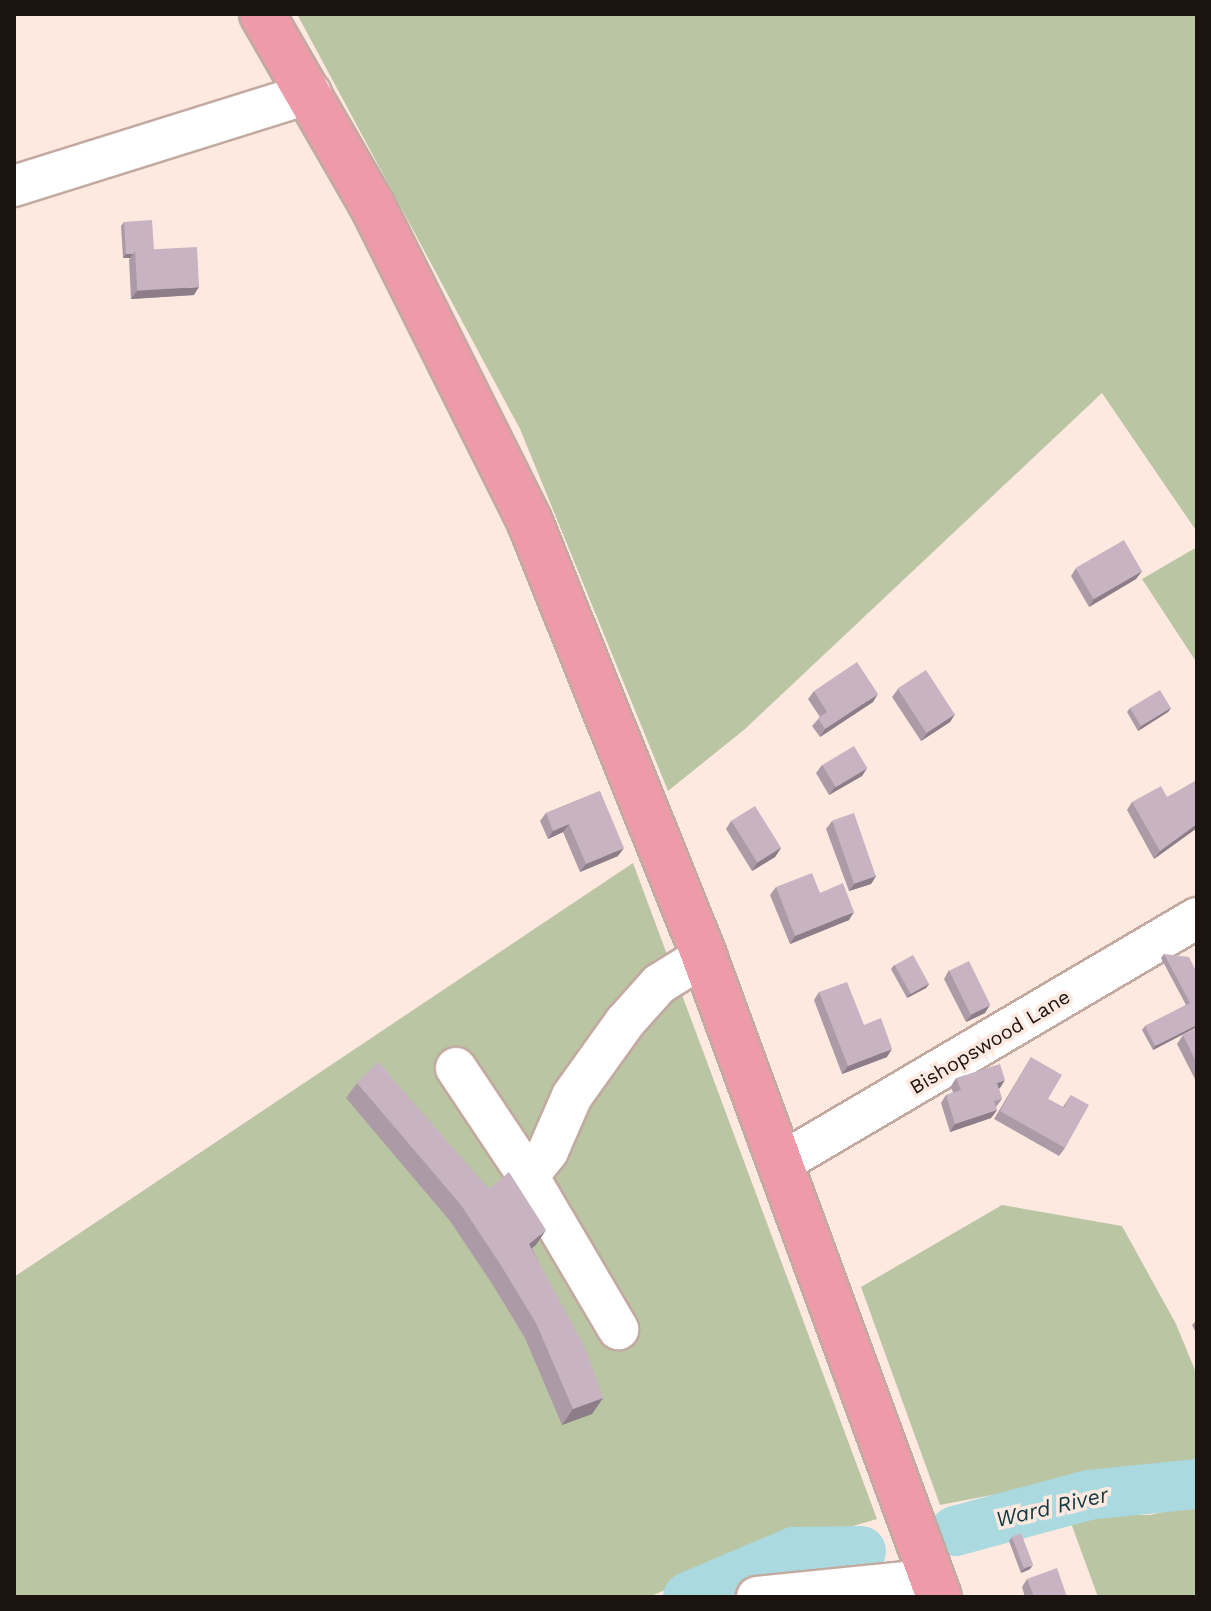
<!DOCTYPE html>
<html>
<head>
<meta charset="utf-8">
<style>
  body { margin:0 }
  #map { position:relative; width:1211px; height:1611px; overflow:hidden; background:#fee9e0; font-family:"Work Sans",sans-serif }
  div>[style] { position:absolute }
  .green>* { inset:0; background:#bac5a3 }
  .river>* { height:50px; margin:-25px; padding:0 25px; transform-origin:25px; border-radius:25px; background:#aad9df }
  .roads { filter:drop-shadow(2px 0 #c2aaa0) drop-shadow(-2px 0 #c2aaa0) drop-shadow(0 2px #c2aaa0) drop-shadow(0 -2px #c2aaa0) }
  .minor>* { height:40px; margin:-20px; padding:0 20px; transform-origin:20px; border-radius:20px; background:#fff }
  .major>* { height:44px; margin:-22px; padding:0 22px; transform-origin:22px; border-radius:22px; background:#ed9aa9 }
  .wall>* { inset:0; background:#ac9aa7 }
  .shaded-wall>* { inset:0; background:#8c7d88 }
  .building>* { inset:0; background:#c8b3c2; transform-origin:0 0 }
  span { translate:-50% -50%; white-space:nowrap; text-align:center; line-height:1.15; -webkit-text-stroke:7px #fee9e0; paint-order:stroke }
  .street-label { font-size:20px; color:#1b130f }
  .water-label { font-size:22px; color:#0e3a40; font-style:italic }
  .frame { position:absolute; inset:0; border:16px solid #1b130f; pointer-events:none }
</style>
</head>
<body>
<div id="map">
  <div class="green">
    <div style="clip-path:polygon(297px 14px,1197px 14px,1197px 532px,1102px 393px,745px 729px,668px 791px,520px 429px)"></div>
    <div style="clip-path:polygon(1197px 547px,1197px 663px,1142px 579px)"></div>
    <div style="clip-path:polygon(633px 863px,877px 1519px,724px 1564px,649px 1597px,14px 1597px,14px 1277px)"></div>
    <div style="clip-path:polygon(1002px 1205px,1122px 1226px,1176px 1324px,1197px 1375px,1197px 1489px,1173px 1499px,997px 1494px,940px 1505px,861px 1287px)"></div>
    <div style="clip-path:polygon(1197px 1504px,1197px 1597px,1098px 1597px,1068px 1515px,1150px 1515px)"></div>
  </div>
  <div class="river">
    <div style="left:955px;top:1531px;width:138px;rotate:-15.1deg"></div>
    <div style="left:1088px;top:1495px;width:110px;rotate:-5.8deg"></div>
    <div style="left:688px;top:1597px;width:115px;rotate:-23deg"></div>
    <div style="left:794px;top:1552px;width:67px;rotate:-0.9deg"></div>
  </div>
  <div class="roads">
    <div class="minor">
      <div style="left:14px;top:186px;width:311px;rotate:-17.4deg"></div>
      <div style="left:456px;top:1068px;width:130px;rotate:56.3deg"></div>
      <div style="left:528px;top:1176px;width:178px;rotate:59.5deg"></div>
      <div style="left:781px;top:1163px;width:483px;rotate:-30.5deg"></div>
      <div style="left:528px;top:1176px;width:32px;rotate:-51deg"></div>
      <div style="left:548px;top:1151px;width:60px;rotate:-66.4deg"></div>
      <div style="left:572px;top:1096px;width:91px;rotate:-54.4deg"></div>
      <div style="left:625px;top:1022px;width:51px;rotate:-48.2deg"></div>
      <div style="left:659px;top:984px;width:53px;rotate:-31.9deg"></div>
      <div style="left:757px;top:1597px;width:177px;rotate:-5.8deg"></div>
    </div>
    <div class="major">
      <div style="left:262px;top:14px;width:220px;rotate:60.1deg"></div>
      <div style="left:372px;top:205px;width:352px;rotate:63.5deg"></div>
      <div style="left:529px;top:520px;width:470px;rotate:68.1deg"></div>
      <div style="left:704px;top:956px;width:683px;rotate:69.87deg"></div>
    </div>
  </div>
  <div class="wall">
    <div style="clip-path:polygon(124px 222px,154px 250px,194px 295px,131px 299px,129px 259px,130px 258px,123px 258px,121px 226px)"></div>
    <div style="clip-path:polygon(1076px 568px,1142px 571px,1136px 579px,1089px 607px,1071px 576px)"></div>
    <div style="clip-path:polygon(898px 689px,955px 714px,950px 722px,921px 741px,892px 697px)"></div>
    <div style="clip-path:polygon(814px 691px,873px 702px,820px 737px,812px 726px,820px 717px,808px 699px)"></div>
    <div style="clip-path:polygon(1130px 708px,1171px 708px,1168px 712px,1138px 731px,1127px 712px)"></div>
    <div style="clip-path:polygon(822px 765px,867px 768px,862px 776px,829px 795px,816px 773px)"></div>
    <div style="clip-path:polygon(1197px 785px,1197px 828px,1154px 859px,1127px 810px,1132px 802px,1167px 797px)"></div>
    <div style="clip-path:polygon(600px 791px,618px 856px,580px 872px,563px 832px,548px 839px,540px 821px,546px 813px)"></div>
    <div style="clip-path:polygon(731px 821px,781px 848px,775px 857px,752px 871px,726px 829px)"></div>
    <div style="clip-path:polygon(832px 821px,876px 876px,871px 884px,849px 891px,826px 829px)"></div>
    <div style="clip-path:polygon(776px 887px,820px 893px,849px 920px,790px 944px,770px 895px)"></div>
    <div style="clip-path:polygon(1164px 954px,1197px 973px,1197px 1027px,1153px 1050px,1142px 1030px,1145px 1026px,1186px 1005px,1161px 958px)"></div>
    <div style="clip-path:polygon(894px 965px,929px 984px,926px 988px,907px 998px,891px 969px)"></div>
    <div style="clip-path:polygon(949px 970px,985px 1013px,966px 1022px,944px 979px)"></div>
    <div style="clip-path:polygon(819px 992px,864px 1025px,887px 1057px,842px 1074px,814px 1000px)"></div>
    <div style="clip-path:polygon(1197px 1028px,1197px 1083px,1177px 1044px,1183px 1035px)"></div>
    <div style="clip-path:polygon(1031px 1057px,1048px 1099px,1063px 1107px,1071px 1095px,1065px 1148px,1059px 1156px,994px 1119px)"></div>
    <div style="clip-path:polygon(956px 1078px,1000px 1088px,999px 1089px,1002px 1099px,996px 1107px,997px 1110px,991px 1118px,950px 1132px,941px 1103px,946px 1095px,953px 1093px,951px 1086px)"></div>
    <div style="clip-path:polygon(357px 1083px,536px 1245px,532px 1248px,603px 1398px,592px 1414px,562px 1425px,525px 1338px,491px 1282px,450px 1221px,346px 1098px)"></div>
    <div style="clip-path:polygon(1197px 1320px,1197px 1335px,1192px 1325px)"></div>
    <div style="clip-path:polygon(1012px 1537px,1030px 1569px,1021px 1573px,1009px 1541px)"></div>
    <div style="clip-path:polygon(1027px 1579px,1067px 1597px,1025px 1597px,1022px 1587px)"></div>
  </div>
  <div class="shaded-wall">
    <div style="clip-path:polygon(126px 254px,133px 254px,130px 258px,123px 258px)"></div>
    <div style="clip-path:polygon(199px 287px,194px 295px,131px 299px,137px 291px)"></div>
    <div style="clip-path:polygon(1142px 571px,1136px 579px,1089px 607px,1094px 599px)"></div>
    <div style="clip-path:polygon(878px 694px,873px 702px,820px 737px,825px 729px)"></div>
    <div style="clip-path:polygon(1171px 708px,1168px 712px,1138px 731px,1141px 726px)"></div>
    <div style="clip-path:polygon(955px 714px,950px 722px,921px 741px,927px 733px)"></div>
    <div style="clip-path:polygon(867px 768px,862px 776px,829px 795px,835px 787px)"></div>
    <div style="clip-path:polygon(569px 824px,563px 832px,548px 839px,553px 831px)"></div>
    <div style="clip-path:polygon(1197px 824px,1197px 828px,1154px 859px,1160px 851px)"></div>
    <div style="clip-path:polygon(624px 848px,618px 856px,580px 872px,586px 864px)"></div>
    <div style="clip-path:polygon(781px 848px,775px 857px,752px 871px,757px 863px)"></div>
    <div style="clip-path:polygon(876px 876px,871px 884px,849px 891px,855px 883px)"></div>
    <div style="clip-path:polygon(854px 912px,849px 920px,790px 944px,795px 936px)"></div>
    <div style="clip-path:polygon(929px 984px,926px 988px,907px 998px,910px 994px)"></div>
    <div style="clip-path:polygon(990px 1005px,985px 1013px,966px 1022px,972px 1014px)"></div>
    <div style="clip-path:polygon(1197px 1025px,1197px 1027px,1153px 1050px,1155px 1046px)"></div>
    <div style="clip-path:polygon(892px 1049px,887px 1057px,842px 1074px,848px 1066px)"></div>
    <div style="clip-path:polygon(1005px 1080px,1000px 1088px,991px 1091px,997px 1083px)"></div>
    <div style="clip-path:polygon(997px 1110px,991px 1118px,950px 1132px,955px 1124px)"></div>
    <div style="clip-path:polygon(546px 1230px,536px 1245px,518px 1259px,529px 1244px)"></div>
    <div style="clip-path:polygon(603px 1398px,592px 1414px,562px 1425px,573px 1409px)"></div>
    <div style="clip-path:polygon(1033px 1565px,1030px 1569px,1021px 1573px,1024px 1569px)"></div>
  </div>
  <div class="building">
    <div style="clip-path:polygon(152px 220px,154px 250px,135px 251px,133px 254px,126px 254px,124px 222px)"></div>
    <div style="left:197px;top:247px;width:40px;height:62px;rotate:87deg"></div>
    <div style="left:1124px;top:540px;width:36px;height:56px;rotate:60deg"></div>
    <div style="clip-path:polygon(857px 662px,878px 694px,825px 729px,818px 718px,827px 712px,814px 691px)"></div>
    <div style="left:926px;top:670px;width:53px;height:34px;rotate:57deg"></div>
    <div style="left:1160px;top:690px;width:21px;height:35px;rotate:59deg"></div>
    <div style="left:854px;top:746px;width:26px;height:37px;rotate:59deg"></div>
    <div style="clip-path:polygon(1195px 781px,1197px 785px,1197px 824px,1160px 851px,1132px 802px,1161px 786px,1167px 797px)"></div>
    <div style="clip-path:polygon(600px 791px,624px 848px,586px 864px,569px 824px,553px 831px,546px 813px)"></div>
    <div style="left:755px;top:806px;width:49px;height:28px;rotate:58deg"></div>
    <div style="left:854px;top:813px;width:67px;height:23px;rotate:71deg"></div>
    <div style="clip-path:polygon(812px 873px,820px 893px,843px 883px,854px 912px,795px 936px,776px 887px)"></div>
    <div style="clip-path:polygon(1164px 954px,1189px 957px,1197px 973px,1197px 1025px,1155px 1046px,1145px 1026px,1190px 1003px)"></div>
    <div style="left:913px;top:955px;width:33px;height:21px;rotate:61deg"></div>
    <div style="left:969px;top:961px;width:49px;height:22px;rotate:64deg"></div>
    <div style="clip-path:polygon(847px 982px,864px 1025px,881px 1018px,892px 1049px,848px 1066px,819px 992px)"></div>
    <div style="clip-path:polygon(1197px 1028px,1197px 1064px,1183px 1035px)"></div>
    <div style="clip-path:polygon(1031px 1057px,1062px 1075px,1048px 1099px,1064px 1108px,1071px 1095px,1089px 1105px,1065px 1148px,1000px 1111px)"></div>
    <div style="clip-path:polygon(378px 1062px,489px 1189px,509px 1172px,546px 1230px,529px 1244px,585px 1348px,603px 1398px,573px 1409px,536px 1323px,502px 1267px,461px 1205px,357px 1083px)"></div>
    <div style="clip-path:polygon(1000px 1064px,1005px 1080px,997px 1083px,1002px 1099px,994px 1101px,997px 1110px,955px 1124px,946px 1095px,961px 1090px,956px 1078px)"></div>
    <div style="left:1021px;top:1533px;width:34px;height:10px;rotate:69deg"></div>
    <div style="clip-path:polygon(1057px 1568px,1067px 1597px,1034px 1597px,1027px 1579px)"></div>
  </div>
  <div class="street-label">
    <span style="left:990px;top:1042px;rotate:-31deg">Bishopswood Lane</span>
  </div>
  <div class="water-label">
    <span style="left:1052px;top:1507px;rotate:-13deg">Ward River</span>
  </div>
  <div class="frame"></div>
</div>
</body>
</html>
